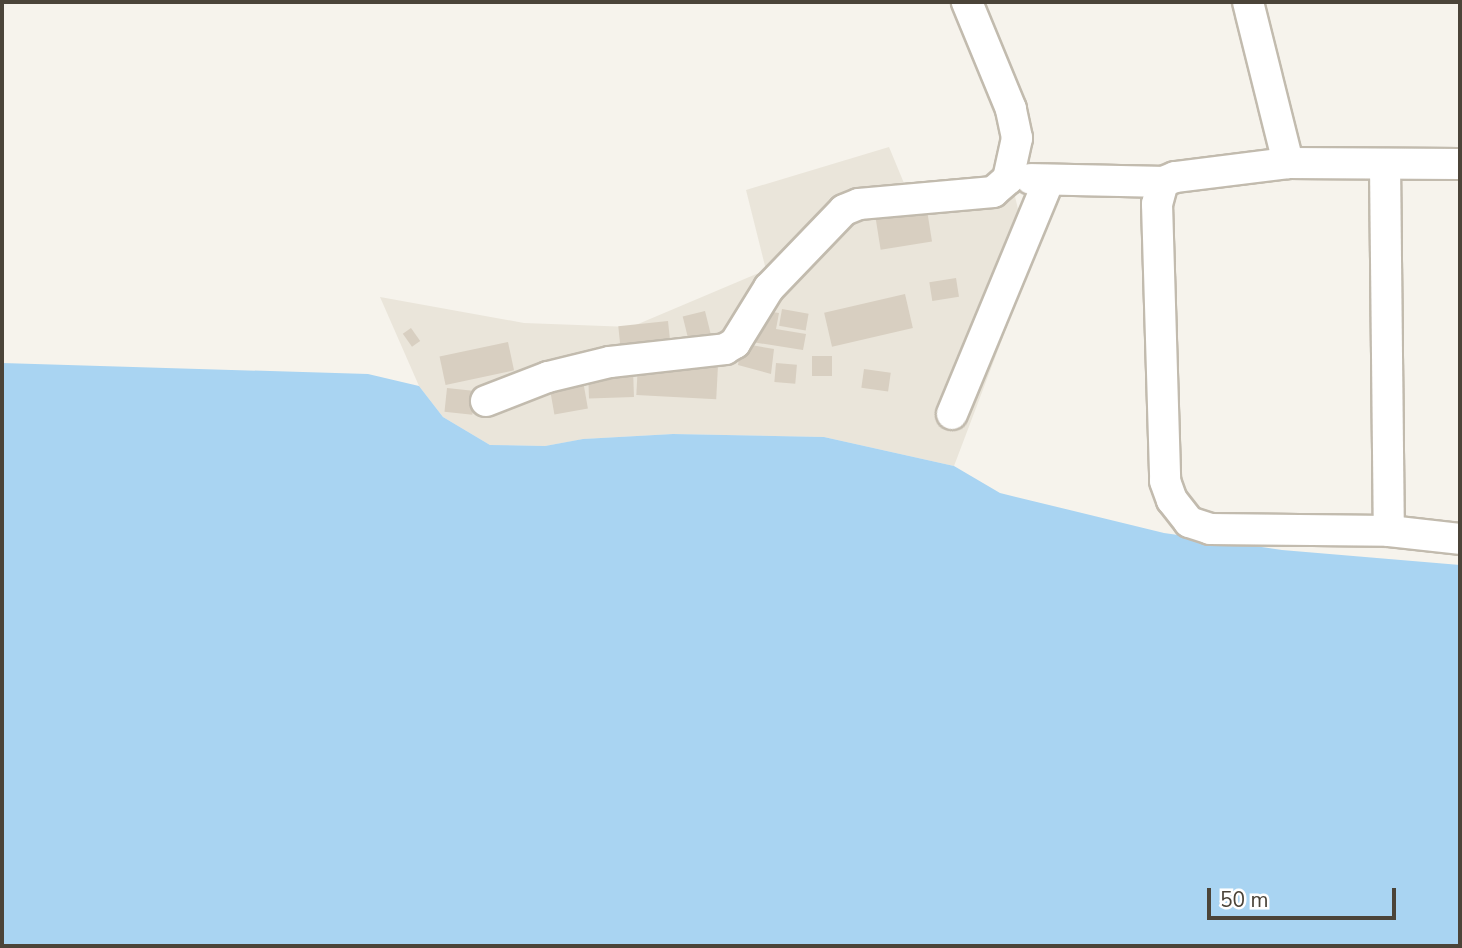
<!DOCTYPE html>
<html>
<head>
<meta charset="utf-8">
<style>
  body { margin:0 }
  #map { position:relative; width:1462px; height:948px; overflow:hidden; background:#f6f3ec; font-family:"Nunito Sans",sans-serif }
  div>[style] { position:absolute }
  .residential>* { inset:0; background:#eae5da }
  .water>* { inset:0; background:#a9d4f2 }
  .building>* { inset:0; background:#d8cfc1; transform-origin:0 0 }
  .roads { filter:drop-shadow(2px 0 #c2bbae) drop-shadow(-2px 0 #c2bbae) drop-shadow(0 2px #c2bbae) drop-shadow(0 -2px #c2bbae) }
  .street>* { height:30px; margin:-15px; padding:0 15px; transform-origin:15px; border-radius:15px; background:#fff }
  span { translate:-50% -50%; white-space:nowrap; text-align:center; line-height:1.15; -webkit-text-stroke:6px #fff; paint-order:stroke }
  .frame { position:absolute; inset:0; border:4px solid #4b4439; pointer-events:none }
  .scale { position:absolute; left:1207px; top:888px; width:189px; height:32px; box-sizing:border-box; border:4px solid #4b4439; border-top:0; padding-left:9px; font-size:21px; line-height:24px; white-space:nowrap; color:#4b4439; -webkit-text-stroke:5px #fff; paint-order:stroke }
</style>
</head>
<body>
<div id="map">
  <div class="residential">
    <div style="clip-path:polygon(889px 147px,906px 188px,1012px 184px,1031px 263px,954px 466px,824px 437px,673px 434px,584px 439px,545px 446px,490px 445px,443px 417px,419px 386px,380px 297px,524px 323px,631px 327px,766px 270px,746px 190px)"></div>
  </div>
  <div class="water">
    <div style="clip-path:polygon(2px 363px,368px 374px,419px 386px,443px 417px,490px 445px,545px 446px,583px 439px,673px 434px,824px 437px,954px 466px,1000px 493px,1164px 533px,1282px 550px,1460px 565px,1460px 946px,2px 946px)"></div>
  </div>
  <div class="building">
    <div style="left:927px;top:210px;width:32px;height:52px;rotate:81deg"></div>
    <div style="left:956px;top:278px;width:19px;height:27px;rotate:81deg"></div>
    <div style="left:905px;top:294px;width:35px;height:83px;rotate:77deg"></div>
    <div style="left:782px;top:309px;width:27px;height:17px;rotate:10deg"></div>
    <div style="clip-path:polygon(758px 310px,779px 313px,776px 329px,806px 334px,803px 350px,752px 342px)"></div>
    <div style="left:705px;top:311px;width:29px;height:23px;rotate:76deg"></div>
    <div style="left:668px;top:321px;width:28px;height:50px;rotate:84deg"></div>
    <div style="left:411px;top:328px;width:16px;height:10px;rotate:55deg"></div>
    <div style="left:508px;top:342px;width:29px;height:70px;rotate:78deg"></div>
    <div style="clip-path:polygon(751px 345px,774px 349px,771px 374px,738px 365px,740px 352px,750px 353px)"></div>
    <div style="left:812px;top:356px;width:20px;height:20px"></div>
    <div style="left:638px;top:363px;width:80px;height:32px;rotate:3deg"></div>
    <div style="left:776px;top:363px;width:21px;height:19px;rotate:5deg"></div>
    <div style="left:633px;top:369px;width:28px;height:45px;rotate:88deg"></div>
    <div style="left:864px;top:369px;width:27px;height:19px;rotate:8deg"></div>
    <div style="left:582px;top:375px;width:34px;height:34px;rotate:80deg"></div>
    <div style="left:447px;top:388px;width:28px;height:24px;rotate:6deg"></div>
  </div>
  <div class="roads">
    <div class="street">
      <div style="left:1248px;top:2px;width:166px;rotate:76deg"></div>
      <div style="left:1385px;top:164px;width:367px;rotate:89.4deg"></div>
      <div style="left:1460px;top:164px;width:172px;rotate:-179.7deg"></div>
      <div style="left:1288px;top:163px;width:114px;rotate:172.9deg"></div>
      <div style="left:1175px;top:177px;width:13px;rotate:157deg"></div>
      <div style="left:1163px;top:182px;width:23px;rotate:105deg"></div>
      <div style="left:1157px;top:204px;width:277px;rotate:88.3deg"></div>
      <div style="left:1165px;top:481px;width:20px;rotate:70deg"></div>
      <div style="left:1172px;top:500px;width:28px;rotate:52deg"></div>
      <div style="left:1189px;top:522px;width:22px;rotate:18deg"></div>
      <div style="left:1210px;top:529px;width:179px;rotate:0.6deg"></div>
      <div style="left:1389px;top:531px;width:71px;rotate:6.4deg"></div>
      <div style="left:1031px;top:179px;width:132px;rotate:1.3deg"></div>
      <div style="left:486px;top:401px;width:66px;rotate:-21.2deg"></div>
      <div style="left:548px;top:377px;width:64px;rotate:-13.6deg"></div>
      <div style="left:610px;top:362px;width:116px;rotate:-6.4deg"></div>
      <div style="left:725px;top:349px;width:12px;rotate:-31deg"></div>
      <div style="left:735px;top:343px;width:65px;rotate:-58.3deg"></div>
      <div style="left:769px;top:288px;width:108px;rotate:-46.1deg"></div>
      <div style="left:844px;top:210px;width:16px;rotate:-22deg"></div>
      <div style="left:859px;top:204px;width:135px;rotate:-5.1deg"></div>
      <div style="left:993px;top:192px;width:20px;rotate:-41deg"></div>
      <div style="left:1008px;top:179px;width:42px;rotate:-77.6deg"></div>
      <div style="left:1017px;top:138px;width:30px;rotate:-102deg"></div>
      <div style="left:1011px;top:109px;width:116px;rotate:-112.4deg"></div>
      <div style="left:952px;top:414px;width:253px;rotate:-67.5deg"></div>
    </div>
  </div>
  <div class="frame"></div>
  <div class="scale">50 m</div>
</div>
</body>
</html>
